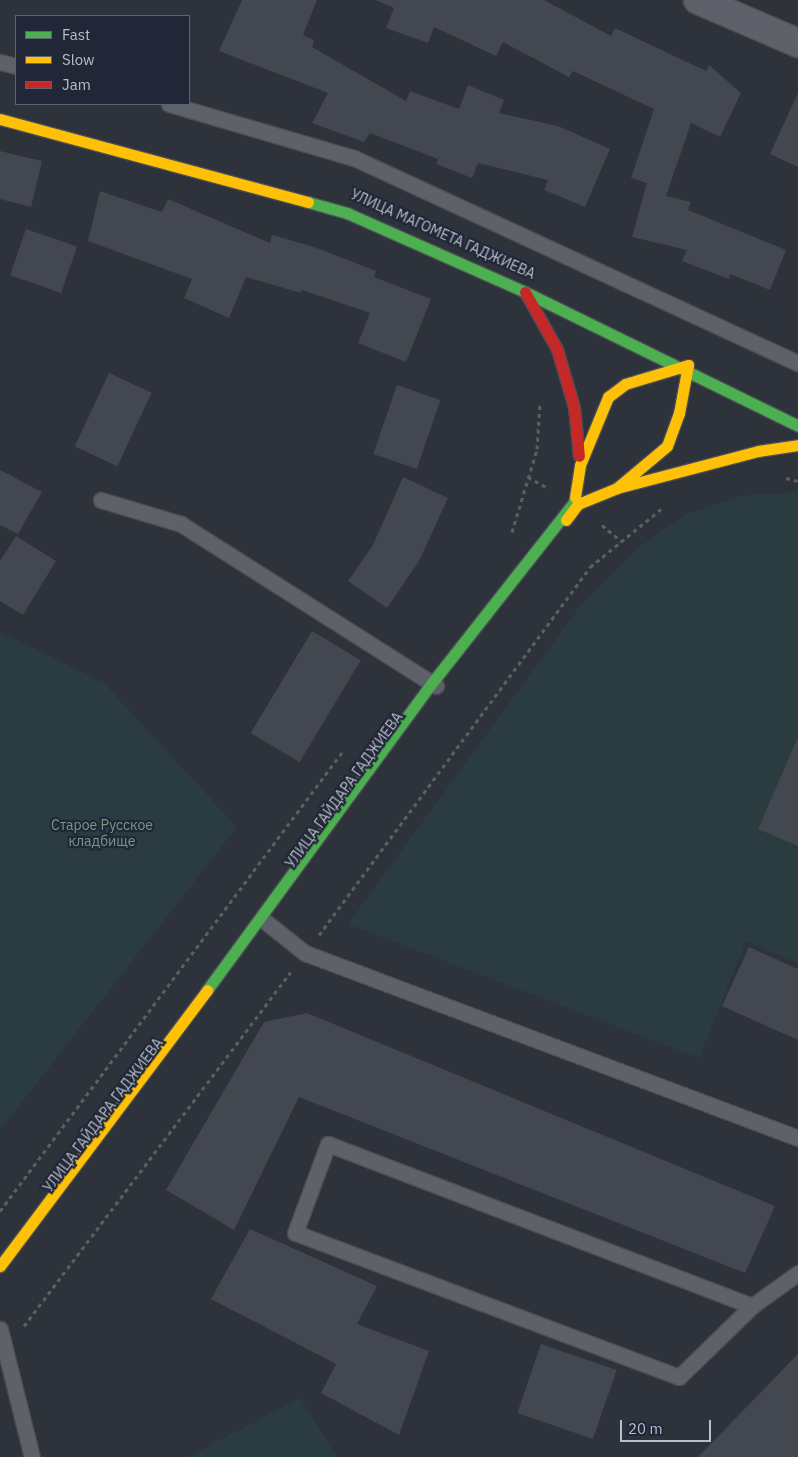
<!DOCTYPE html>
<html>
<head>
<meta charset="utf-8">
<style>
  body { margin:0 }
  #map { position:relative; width:798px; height:1457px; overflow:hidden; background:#2e323b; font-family:"IBM Plex Sans",sans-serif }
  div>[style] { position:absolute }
  .green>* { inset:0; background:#2b3c41 }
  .building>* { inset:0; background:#43474f; transform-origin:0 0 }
  .path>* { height:3px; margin-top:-1.5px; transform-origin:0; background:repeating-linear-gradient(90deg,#5b6066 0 4px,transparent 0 8px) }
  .roads { filter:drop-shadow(1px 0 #4a4d54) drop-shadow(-1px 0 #4a4d54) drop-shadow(0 1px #4a4d54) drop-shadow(0 -1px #4a4d54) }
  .lane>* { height:15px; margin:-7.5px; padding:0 7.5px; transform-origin:7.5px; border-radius:7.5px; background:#5e6169 }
  .street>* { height:28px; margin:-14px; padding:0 14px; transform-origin:14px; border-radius:14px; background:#5e6169 }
  .fast>* { height:11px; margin:-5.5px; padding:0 5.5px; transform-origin:5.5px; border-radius:5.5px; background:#4caf50 }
  .slow>* { height:11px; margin:-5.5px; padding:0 5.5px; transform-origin:5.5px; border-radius:5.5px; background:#ffc107 }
  .jam>* { height:11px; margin:-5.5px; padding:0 5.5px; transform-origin:5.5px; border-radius:5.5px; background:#c62828 }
  span { translate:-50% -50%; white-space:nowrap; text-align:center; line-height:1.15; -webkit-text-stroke:4.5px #212737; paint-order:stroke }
  .street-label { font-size:14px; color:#b9becb }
  .park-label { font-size:14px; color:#729b80 }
  .legend { position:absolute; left:15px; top:15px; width:175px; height:90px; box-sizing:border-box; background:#212737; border:1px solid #5e6372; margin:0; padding:6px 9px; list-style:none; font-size:15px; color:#b9becb }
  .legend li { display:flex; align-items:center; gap:10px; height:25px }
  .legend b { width:25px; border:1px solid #5e6372 }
  .scale { position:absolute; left:620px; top:1420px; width:91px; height:22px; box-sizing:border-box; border:2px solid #b9becb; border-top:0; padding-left:6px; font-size:15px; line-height:18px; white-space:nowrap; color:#b9becb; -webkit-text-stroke:4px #212737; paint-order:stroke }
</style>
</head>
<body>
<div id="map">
  <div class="green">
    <div style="clip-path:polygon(798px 492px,798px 963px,746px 941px,699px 1058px,348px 924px,581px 605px,639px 547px,687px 514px,740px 496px)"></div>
    <div style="clip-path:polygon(0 632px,103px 682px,237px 827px,0 1130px)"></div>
    <div style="clip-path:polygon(300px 1398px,337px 1457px,188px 1457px)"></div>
  </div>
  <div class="building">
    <div style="clip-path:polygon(242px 0,317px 0,303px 35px,314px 40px,312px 47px,406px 101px,410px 91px,459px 109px,468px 85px,504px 100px,499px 113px,558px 126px,610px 149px,585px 207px,544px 190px,548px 180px,478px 163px,472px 178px,436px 164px,438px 159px,370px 133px,364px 142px,312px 123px,328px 93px,219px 51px)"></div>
    <div style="clip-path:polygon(376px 0,544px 0,611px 36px,615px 28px,706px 71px,709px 65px,741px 93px,720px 137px,691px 123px,666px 196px,691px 202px,688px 210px,786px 250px,770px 290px,730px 274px,729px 279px,682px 261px,687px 250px,632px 237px,647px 183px,631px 178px,654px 109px,573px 71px,569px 77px,503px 42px,496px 56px,434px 27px,428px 43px,386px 28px,394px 8px)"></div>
    <div style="clip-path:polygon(798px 93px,798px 167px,770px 154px)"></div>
    <div style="clip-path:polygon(0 151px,42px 161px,31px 207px,0 199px)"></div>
    <div style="clip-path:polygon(100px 191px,162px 212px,168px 199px,270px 243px,272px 235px,314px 247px,376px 271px,374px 277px,431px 299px,406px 362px,358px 343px,370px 313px,302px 290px,301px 293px,246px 277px,229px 318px,184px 298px,192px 279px,88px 241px)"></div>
    <div style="left:26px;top:229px;width:54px;height:49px;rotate:19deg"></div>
    <div style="left:109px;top:373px;width:47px;height:81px;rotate:25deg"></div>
    <div style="left:397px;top:385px;width:46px;height:73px;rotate:19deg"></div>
    <div style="clip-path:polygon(0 470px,42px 492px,18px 534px,0 525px)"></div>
    <div style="clip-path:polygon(403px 477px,448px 498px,419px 561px,387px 608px,348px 581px,373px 545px)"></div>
    <div style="clip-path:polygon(16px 536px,56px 561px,23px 615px,0 601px,0 561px)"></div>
    <div style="left:312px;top:631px;width:57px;height:119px;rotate:31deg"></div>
    <div style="clip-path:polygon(798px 737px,798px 846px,758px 829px)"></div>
    <div style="clip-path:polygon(749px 947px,798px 969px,798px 1040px,722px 1006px)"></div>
    <div style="clip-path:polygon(307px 1013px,775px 1206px,745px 1273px,299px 1097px,234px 1230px,166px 1190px,264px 1022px)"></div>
    <div style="clip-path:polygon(250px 1229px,377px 1286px,357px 1324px,429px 1351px,399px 1435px,321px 1393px,336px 1364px,211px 1299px)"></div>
    <div style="left:541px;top:1344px;width:80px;height:73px;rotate:19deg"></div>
    <div style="clip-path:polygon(798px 1354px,798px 1457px,698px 1457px)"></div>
  </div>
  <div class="path">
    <div style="left:528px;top:477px;width:23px;rotate:29deg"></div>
    <div style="left:786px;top:478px;width:12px;rotate:14deg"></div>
    <div style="left:602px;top:525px;width:25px;rotate:40deg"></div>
    <div style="left:512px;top:532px;width:87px;rotate:-73.2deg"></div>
    <div style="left:537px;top:449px;width:47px;rotate:-86.3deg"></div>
    <div style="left:319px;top:935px;width:457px;rotate:-53.6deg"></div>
    <div style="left:590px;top:567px;width:92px;rotate:-39.2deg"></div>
    <div style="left:0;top:1211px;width:574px;rotate:-53.29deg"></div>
    <div style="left:24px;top:1326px;width:443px;rotate:-53deg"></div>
  </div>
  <div class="roads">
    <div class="lane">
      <div style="left:0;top:62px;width:16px;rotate:14deg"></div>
      <div style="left:169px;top:104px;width:193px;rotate:16.3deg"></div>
      <div style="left:354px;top:158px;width:489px;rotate:24.8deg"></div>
      <div style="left:101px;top:500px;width:84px;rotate:16.7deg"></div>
      <div style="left:181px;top:524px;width:302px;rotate:32.4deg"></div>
      <div style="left:266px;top:922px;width:50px;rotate:38.5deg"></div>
      <div style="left:305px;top:953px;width:527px;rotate:20.57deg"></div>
      <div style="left:752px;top:1306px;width:102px;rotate:135.8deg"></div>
      <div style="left:679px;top:1377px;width:410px;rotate:-159.4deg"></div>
      <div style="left:295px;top:1233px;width:95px;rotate:-69.7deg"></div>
      <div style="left:328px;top:1144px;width:454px;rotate:20.9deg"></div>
      <div style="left:752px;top:1306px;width:57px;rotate:-35.7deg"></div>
      <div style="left:0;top:1329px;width:132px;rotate:76deg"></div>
    </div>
    <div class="street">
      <div style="left:698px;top:0;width:109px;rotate:23.3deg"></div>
    </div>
    <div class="fast">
      <div style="left:308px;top:202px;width:41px;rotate:15.8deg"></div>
      <div style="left:347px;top:213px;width:195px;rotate:23.9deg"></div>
      <div style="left:525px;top:292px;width:304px;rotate:26.1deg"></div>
      <div style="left:207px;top:990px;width:379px;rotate:-53.8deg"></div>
      <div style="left:431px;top:684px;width:231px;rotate:-51.8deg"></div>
      <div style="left:574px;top:502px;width:5px;rotate:-79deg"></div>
    </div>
    <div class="slow">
      <div style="left:0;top:119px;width:319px;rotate:15.1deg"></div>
      <div style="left:575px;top:497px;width:32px;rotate:-81deg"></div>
      <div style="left:580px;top:465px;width:74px;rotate:-67.6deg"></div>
      <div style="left:608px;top:397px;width:21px;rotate:-37deg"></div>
      <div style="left:625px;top:384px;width:66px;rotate:-16.8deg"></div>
      <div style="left:688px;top:365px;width:49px;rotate:100.6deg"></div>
      <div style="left:679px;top:413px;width:35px;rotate:110deg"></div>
      <div style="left:667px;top:446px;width:65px;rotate:140deg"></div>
      <div style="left:566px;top:520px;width:20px;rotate:-53deg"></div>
      <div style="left:578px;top:504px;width:42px;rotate:-22.3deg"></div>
      <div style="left:617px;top:488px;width:146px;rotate:-14.7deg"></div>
      <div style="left:758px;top:451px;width:40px;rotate:-8.5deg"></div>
      <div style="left:0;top:1266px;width:345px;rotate:-53.1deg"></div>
    </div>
    <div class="jam">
      <div style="left:525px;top:292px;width:65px;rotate:60.7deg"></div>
      <div style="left:557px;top:349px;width:60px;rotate:73.7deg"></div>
      <div style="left:574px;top:407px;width:49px;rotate:84.2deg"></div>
    </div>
  </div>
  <div class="street-label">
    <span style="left:443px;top:234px;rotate:24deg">УЛИЦА МАГОМЕТА ГАДЖИЕВА</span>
    <span style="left:344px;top:790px;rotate:-54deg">УЛИЦА ГАЙДАРА ГАДЖИЕВА</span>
    <span style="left:103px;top:1115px;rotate:-53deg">УЛИЦА ГАЙДАРА ГАДЖИЕВА</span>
  </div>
  <div class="park-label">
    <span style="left:102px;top:833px">Старое Русское<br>кладбище</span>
  </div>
  <ul class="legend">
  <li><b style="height:6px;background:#4caf50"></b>Fast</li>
  <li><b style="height:6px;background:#ffc107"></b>Slow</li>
  <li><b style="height:6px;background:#c62828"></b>Jam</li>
  </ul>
  <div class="scale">20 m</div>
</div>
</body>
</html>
